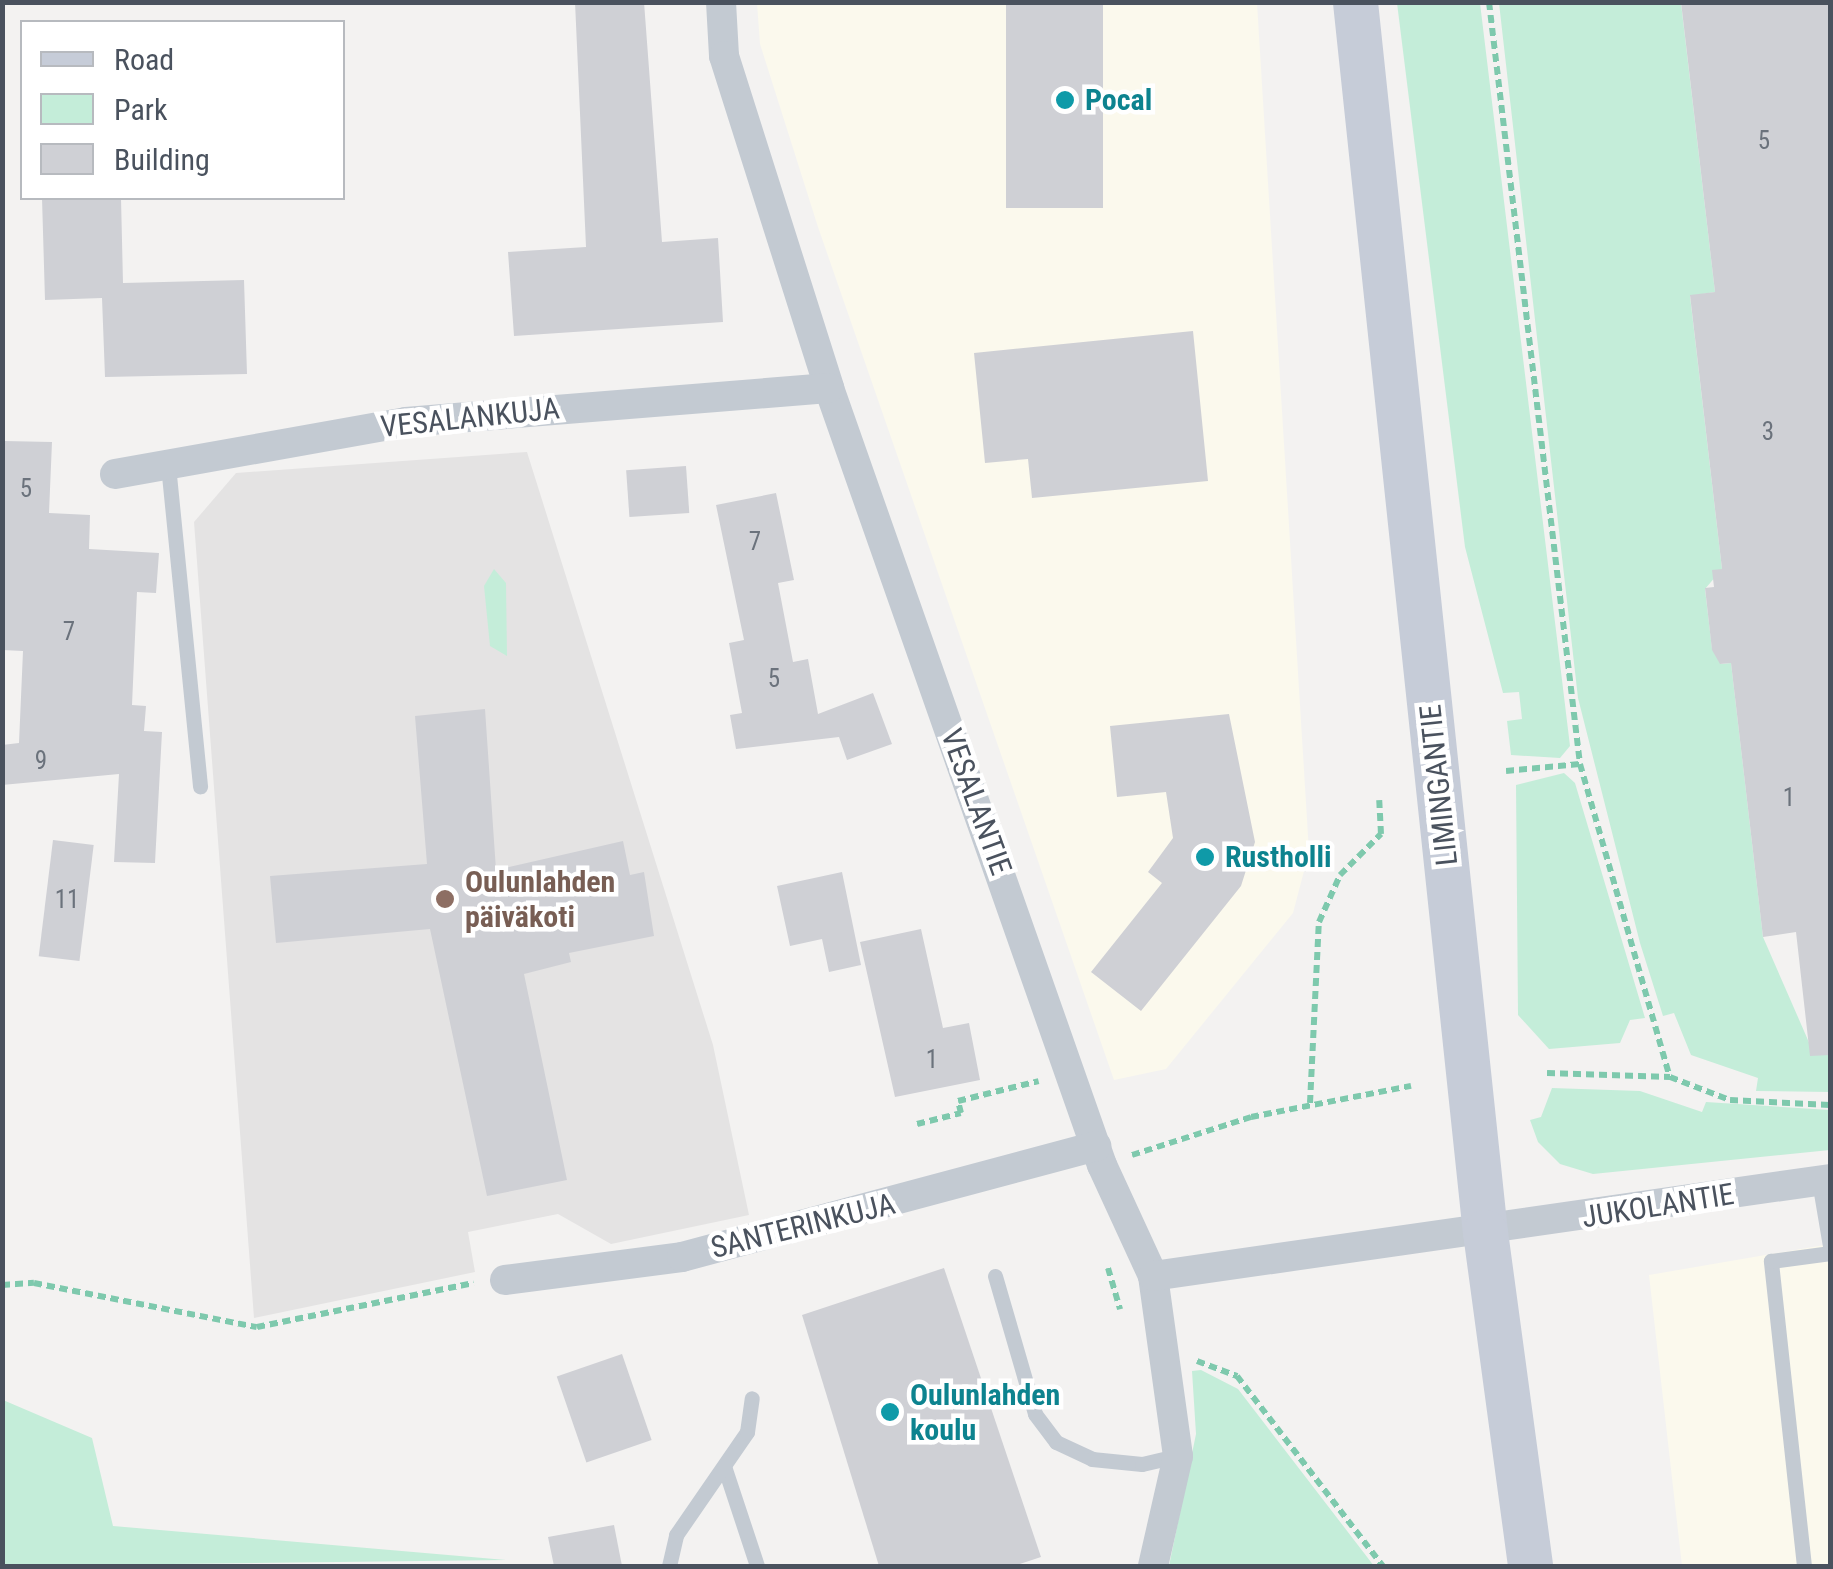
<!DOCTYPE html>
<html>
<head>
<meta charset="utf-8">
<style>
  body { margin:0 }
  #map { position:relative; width:1833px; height:1569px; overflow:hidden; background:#f3f2f1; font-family:"Roboto Condensed",sans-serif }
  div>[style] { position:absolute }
  .commercial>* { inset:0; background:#fbf9ed }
  .education>* { inset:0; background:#e4e3e3 }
  .green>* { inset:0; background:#c4edd9 }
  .building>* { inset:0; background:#cfd0d5; transform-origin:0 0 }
  .path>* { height:6px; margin-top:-3px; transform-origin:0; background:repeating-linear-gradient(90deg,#7ec9ad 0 8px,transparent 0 13px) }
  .service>* { height:15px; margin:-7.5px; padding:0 7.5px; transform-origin:7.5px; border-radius:7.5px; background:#c3cad2 }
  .minor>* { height:30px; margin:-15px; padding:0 15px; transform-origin:15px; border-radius:15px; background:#c3cad2 }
  .secondary>* { height:45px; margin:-22.5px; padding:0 22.5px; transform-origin:22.5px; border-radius:22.5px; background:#c6ccd8 }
  .dots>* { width:28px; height:28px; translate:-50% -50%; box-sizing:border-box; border:5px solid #fff; border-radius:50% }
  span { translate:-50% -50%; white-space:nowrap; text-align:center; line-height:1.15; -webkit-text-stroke:9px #fff; paint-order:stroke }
  .number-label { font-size:25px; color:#6b727c }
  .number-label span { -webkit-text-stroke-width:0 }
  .culture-label { font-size:30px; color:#0d838f; font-weight:700 }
  .left { translate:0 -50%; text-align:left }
  .street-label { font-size:30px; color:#4a525e }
  .education-label { font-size:30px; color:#785e54; font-weight:700 }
  .frame { position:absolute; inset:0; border:5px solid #4a525e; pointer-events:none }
  .legend { position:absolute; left:20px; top:20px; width:325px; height:180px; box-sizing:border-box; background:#fff; border:2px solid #b7babf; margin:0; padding:12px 18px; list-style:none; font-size:30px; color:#4a525e }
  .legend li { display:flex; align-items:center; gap:20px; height:50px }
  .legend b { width:50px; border:2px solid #b7babf }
</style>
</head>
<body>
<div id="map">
  <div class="commercial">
    <div style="clip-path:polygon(757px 3px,1257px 3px,1309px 852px,1293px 913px,1166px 1069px,1114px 1080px,818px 227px,760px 44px)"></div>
    <div style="clip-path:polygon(1830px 1244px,1830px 1566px,1682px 1566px,1649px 1275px)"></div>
  </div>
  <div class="education">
    <div style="clip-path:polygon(527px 452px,713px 1045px,749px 1215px,611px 1244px,558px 1214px,468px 1232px,475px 1272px,254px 1318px,194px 522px,236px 473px)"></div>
  </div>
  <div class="green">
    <div style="clip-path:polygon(1397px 3px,1480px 3px,1570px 746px,1560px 758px,1511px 755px,1507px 721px,1522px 719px,1519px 692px,1503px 693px,1465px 547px)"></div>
    <div style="clip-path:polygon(1499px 3px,1681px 3px,1715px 292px,1690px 296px,1722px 569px,1705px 589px,1712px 649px,1721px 664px,1731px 663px,1763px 937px,1811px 1047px,1830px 1050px,1830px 1092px,1756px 1091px,1758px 1078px,1691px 1055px,1674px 1013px,1663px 1016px,1640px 943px,1578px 698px)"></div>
    <div style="clip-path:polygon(494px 569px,506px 583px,507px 656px,490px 646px,484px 586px)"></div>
    <div style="clip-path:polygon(1564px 773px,1575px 783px,1645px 1018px,1630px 1020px,1620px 1043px,1549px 1049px,1518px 1015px,1516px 785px)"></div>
    <div style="clip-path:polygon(1552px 1088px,1640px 1091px,1702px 1112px,1706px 1102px,1830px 1110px,1830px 1150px,1593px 1174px,1560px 1164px,1538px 1142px,1530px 1120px,1541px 1117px)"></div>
    <div style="clip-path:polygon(1201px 1370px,1238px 1389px,1374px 1566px,1169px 1566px,1196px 1434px,1192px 1371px)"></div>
    <div style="clip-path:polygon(3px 1400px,92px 1438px,113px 1526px,506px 1560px,3px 1566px)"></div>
  </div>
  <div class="building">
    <div style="clip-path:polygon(575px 2px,644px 2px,662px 242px,718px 238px,723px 322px,514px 336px,508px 252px,586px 247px)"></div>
    <div style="left:1006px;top:2px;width:97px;height:206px"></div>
    <div style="clip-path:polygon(1681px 2px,1830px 2px,1830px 1055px,1810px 1056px,1796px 932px,1763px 937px,1731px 663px,1720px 664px,1712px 650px,1705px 588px,1714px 587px,1712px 570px,1722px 569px,1690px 295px,1715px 292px)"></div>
    <div style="clip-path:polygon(42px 198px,121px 198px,123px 283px,244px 280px,247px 374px,105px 377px,102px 298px,45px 300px)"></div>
    <div style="clip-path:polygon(1193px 331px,1208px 481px,1032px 498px,1028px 459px,985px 463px,974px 353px)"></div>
    <div style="clip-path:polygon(4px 441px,52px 442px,49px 513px,90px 515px,89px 549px,159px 553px,156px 593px,137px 592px,132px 705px,146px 706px,144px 731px,162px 732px,155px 863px,114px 862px,119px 774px,2px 785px,2px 745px,19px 743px,23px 651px,2px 650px)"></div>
    <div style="left:686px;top:466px;width:47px;height:60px;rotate:86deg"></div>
    <div style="clip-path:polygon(776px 493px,794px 580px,778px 583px,793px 662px,808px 659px,818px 714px,873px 693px,892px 744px,847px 760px,839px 737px,736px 749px,730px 715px,742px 713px,729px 643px,744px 640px,716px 505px)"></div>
    <div style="clip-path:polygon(485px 709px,496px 870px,623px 841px,630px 875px,644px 872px,654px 936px,569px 953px,571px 962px,524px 974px,567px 1180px,487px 1196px,430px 929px,276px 943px,270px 876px,427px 864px,415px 716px)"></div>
    <div style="clip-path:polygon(1229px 714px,1255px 842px,1241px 886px,1141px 1011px,1091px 972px,1162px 883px,1148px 872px,1173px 838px,1166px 792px,1117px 797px,1110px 726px)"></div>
    <div style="left:53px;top:840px;width:41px;height:117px;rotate:7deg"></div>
    <div style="clip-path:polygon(842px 872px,861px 965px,829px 972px,822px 939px,790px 946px,777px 886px)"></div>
    <div style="clip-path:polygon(921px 929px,943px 1028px,969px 1023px,980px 1080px,895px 1097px,860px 942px)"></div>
    <div style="clip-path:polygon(944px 1268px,1041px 1557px,1014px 1566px,879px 1566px,802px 1315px)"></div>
    <div style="left:622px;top:1354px;width:91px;height:69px;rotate:71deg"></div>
    <div style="clip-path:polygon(614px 1525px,622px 1566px,554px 1566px,548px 1537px)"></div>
  </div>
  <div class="path">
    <div style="left:1489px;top:2px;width:767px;rotate:83.19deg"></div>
    <div style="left:1580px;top:764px;width:326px;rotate:74deg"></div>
    <div style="left:1506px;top:771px;width:74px;rotate:-5.4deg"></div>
    <div style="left:1547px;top:1073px;width:123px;rotate:1.9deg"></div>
    <div style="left:1670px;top:1077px;width:64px;rotate:21deg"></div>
    <div style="left:1730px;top:1100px;width:100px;rotate:2.9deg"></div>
    <div style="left:1310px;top:1103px;width:181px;rotate:-87.2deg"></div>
    <div style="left:1319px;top:922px;width:51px;rotate:-65.9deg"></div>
    <div style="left:1340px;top:875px;width:58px;rotate:-45deg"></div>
    <div style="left:1381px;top:834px;width:34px;rotate:-93deg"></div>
    <div style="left:917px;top:1124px;width:45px;rotate:-14deg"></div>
    <div style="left:961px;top:1113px;width:12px;rotate:-104deg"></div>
    <div style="left:958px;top:1101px;width:83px;rotate:-13.9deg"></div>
    <div style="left:1132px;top:1155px;width:125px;rotate:-17.7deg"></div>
    <div style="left:1251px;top:1117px;width:163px;rotate:-11deg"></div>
    <div style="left:1108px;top:1268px;width:43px;rotate:73.7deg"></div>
    <div style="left:2px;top:1285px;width:32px;rotate:-4deg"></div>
    <div style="left:34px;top:1283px;width:227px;rotate:11.2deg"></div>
    <div style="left:257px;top:1327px;width:221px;rotate:-11.5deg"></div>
    <div style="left:1197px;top:1361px;width:43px;rotate:20.6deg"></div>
    <div style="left:1237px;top:1376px;width:240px;rotate:52.5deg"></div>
  </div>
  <div class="service">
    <div style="left:168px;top:465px;width:323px;rotate:84.3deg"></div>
    <div style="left:1819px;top:1181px;width:66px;rotate:80.4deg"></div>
    <div style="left:995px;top:1276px;width:144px;rotate:73.8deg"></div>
    <div style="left:1035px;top:1414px;width:35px;rotate:53deg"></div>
    <div style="left:1056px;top:1442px;width:40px;rotate:25deg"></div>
    <div style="left:1092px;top:1459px;width:50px;rotate:5.7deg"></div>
    <div style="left:1142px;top:1464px;width:37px;rotate:-13deg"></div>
    <div style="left:725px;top:1469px;width:102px;rotate:71.7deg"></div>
    <div style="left:669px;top:1566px;width:32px;rotate:-77deg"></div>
    <div style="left:676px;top:1535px;width:125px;rotate:-55.4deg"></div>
    <div style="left:747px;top:1432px;width:34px;rotate:-82deg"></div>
    <div style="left:1804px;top:1566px;width:307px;rotate:-96.2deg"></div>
    <div style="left:1771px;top:1261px;width:60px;rotate:-7.7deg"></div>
  </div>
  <div class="minor">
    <div style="left:721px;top:2px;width:54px;rotate:86.8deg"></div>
    <div style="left:724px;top:56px;width:348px;rotate:72.4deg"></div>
    <div style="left:829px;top:388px;width:824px;rotate:70.64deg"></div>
    <div style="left:1102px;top:1165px;width:122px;rotate:65.3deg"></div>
    <div style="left:1153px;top:1276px;width:182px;rotate:82.1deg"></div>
    <div style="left:1178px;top:1456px;width:113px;rotate:102.8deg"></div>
    <div style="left:115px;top:474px;width:296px;rotate:-10.1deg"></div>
    <div style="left:406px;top:422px;width:424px;rotate:-4.6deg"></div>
    <div style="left:1153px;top:1276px;width:684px;rotate:-8.15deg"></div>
    <div style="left:505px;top:1280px;width:178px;rotate:-7.4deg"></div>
    <div style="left:682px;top:1257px;width:429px;rotate:-15deg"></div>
  </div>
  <div class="secondary">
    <div style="left:1355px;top:2px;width:1237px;rotate:83.97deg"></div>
    <div style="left:1485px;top:1232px;width:337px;rotate:82.3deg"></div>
  </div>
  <div class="dots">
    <div style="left:1065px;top:100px;background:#0f9aa8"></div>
    <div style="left:1205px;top:857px;background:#0f9aa8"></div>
    <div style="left:445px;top:899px;background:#8d6e63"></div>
    <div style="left:890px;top:1412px;background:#0f9aa8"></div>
  </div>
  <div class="number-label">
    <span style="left:1764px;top:141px">5</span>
    <span style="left:1768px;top:432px">3</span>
    <span style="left:26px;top:489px">5</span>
    <span style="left:755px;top:542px">7</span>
    <span style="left:69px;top:632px">7</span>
    <span style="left:774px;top:679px">5</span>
    <span style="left:41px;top:761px">9</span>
    <span style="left:1789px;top:798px">1</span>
    <span style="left:67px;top:900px">11</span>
    <span style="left:932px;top:1060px">1</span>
  </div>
  <div class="culture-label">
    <span class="left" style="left:1085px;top:100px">Pocal</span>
    <span class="left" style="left:1225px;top:857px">Rustholli</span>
    <span class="left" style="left:910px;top:1412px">Oulunlahden<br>koulu</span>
  </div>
  <div class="street-label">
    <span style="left:470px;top:418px;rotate:-6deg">VESALANKUJA</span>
    <span style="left:1439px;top:785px;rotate:-96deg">LIMINGANTIE</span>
    <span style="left:976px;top:802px;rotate:70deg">VESALANTIE</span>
    <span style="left:1658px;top:1206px;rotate:-9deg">JUKOLANTIE</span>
    <span style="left:803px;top:1226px;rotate:-14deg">SANTERINKUJA</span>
  </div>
  <div class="education-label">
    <span class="left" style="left:465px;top:899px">Oulunlahden<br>päiväkoti</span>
  </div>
  <div class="frame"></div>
  <ul class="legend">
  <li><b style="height:12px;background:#c6ccd8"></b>Road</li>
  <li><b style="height:28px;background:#c4edd9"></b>Park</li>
  <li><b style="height:28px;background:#cfd0d5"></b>Building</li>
  </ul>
</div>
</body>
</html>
